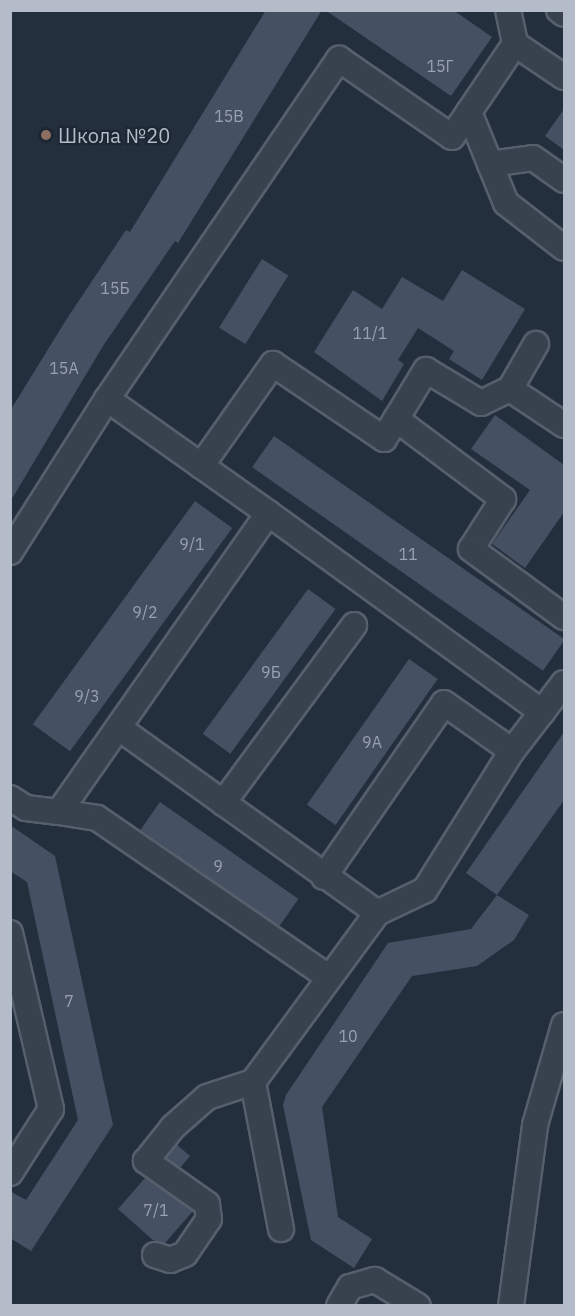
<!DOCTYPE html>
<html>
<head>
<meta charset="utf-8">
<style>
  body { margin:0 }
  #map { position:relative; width:575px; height:1316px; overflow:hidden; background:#242f3e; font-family:"IBM Plex Sans",sans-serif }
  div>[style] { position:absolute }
  .building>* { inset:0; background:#455162; transform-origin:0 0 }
  .roads { filter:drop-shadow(2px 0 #565f6c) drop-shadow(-2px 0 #565f6c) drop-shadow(0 2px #565f6c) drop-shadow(0 -2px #565f6c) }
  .minor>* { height:24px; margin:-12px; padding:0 12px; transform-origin:12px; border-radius:12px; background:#38414e }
  .dots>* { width:16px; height:16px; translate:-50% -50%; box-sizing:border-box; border:3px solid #1d2633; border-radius:50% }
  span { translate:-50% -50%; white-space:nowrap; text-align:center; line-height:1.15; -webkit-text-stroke:4.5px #1d2633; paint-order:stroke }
  .number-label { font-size:16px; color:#98a1af }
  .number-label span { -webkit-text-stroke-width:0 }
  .poi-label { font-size:20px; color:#b4bcc9 }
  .left { translate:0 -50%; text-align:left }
  .frame { position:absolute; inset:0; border:12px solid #b4bcc9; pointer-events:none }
</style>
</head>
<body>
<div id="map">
  <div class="building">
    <div style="clip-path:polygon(266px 10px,322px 10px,178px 243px,175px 241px,103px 346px,10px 502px,10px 411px,66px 320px,126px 230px,130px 232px)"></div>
    <div style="clip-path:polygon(325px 10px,453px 10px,492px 37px,451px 96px)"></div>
    <div style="clip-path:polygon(564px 109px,564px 150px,545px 136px)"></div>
    <div style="left:262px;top:259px;width:31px;height:81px;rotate:32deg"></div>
    <div style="clip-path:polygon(462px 270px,525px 309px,482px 380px,449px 359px,454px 351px,418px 328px,398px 360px,404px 364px,382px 401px,314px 352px,353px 290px,382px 309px,402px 277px,443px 301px)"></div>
    <div style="clip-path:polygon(495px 415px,564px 465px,564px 512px,525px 568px,492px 544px,530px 490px,471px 449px)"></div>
    <div style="left:274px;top:436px;width:355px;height:38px;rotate:35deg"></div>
    <div style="left:195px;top:501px;width:46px;height:276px;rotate:36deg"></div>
    <div style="left:308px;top:589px;width:34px;height:179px;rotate:36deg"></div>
    <div style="left:409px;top:659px;width:35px;height:178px;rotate:35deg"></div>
    <div style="clip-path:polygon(564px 732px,564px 800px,497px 895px,466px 873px)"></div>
    <div style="left:160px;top:802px;width:169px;height:34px;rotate:35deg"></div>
    <div style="clip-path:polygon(10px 825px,55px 856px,113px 1125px,31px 1251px,10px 1238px,10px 1191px,26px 1200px,78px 1120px,27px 882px,10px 871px)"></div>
    <div style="clip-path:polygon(497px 895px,529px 915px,514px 940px,477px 966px,412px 976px,322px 1107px,338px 1217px,372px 1239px,354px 1268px,311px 1240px,283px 1105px,286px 1095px,388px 943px,471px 929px)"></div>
    <div style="left:177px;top:1145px;width:17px;height:16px;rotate:40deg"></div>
    <div style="clip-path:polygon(145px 1178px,193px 1211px,165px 1243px,154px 1241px,118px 1209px)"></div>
  </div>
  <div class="roads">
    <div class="minor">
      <div style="left:508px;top:10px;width:35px;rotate:78deg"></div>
      <div style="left:515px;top:44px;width:59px;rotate:34deg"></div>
      <div style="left:559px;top:10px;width:6px;rotate:39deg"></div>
      <div style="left:469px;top:112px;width:98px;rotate:67.9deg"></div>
      <div style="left:506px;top:203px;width:73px;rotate:37.8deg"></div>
      <div style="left:490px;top:164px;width:43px;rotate:-7.9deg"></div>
      <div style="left:533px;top:158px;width:38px;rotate:35deg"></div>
      <div style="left:510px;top:389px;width:52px;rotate:-60deg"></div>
      <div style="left:107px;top:399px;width:197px;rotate:35.3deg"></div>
      <div style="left:396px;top:419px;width:134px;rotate:36.8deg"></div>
      <div style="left:503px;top:499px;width:59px;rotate:122.6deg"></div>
      <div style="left:471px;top:549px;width:115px;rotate:36.2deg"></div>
      <div style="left:201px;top:466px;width:125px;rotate:-54.8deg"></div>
      <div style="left:273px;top:364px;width:134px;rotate:34deg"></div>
      <div style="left:384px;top:439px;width:81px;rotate:-58.7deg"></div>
      <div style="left:426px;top:370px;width:64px;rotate:31deg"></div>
      <div style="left:481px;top:403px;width:32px;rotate:-26deg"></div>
      <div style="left:510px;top:389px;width:65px;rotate:33.7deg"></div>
      <div style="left:10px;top:552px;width:181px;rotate:-57.6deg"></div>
      <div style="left:107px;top:399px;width:412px;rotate:-55.7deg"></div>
      <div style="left:339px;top:59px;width:137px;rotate:34.6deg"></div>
      <div style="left:452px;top:137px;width:112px;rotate:-55.9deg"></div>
      <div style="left:119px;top:728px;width:317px;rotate:35.6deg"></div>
      <div style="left:10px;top:798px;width:19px;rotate:32deg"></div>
      <div style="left:26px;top:808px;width:33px;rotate:7deg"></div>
      <div style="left:59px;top:812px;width:365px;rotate:-55deg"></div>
      <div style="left:268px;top:513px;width:339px;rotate:36deg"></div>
      <div style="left:542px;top:712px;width:36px;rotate:-53deg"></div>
      <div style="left:223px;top:803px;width:221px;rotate:-53.6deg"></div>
      <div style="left:59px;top:812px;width:38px;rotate:9deg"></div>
      <div style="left:97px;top:818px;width:279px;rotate:34.5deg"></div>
      <div style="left:324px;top:877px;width:211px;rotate:-55.4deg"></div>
      <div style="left:444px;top:703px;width:83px;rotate:35.2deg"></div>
      <div style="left:512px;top:751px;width:49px;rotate:-52.4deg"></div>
      <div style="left:10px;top:933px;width:181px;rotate:76.9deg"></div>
      <div style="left:51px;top:1109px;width:76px;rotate:122.6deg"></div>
      <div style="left:281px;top:1229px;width:150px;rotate:-100.8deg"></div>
      <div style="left:253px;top:1082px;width:210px;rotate:-53.7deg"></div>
      <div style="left:377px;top:913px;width:53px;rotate:-25.6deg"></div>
      <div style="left:425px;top:890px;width:164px;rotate:-58deg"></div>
      <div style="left:155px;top:1255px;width:16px;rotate:18deg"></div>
      <div style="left:170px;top:1260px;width:16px;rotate:-22deg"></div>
      <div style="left:185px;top:1254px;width:42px;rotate:-55.6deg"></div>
      <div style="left:209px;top:1219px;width:15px;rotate:-98deg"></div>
      <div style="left:207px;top:1204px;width:75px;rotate:-144.8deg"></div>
      <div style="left:146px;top:1161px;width:43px;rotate:-51.5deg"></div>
      <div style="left:173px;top:1127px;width:45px;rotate:-41.4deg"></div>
      <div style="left:207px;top:1097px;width:48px;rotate:-18.1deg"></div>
      <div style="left:339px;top:1306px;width:22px;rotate:-60deg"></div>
      <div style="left:350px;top:1287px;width:26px;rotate:-16deg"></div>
      <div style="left:375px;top:1280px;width:50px;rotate:31.2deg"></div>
      <div style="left:511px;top:1306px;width:183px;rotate:-82.4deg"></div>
      <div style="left:535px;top:1125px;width:104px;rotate:-73.8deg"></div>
    </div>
  </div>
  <div class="dots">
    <div style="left:46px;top:135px;background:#8d6e63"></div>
  </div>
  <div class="number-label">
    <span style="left:440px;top:66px">15Г</span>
    <span style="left:229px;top:116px">15В</span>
    <span style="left:115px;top:288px">15Б</span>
    <span style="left:370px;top:333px">11/1</span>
    <span style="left:64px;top:368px">15А</span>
    <span style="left:192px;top:544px">9/1</span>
    <span style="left:408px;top:554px">11</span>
    <span style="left:145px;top:612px">9/2</span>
    <span style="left:271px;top:672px">9Б</span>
    <span style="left:87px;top:696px">9/3</span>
    <span style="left:372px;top:742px">9А</span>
    <span style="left:218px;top:866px">9</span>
    <span style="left:69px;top:1001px">7</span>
    <span style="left:348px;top:1036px">10</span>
    <span style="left:156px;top:1210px">7/1</span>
  </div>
  <div class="poi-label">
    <span class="left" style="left:58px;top:135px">Школа №20</span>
  </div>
  <div class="frame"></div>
</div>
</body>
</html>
